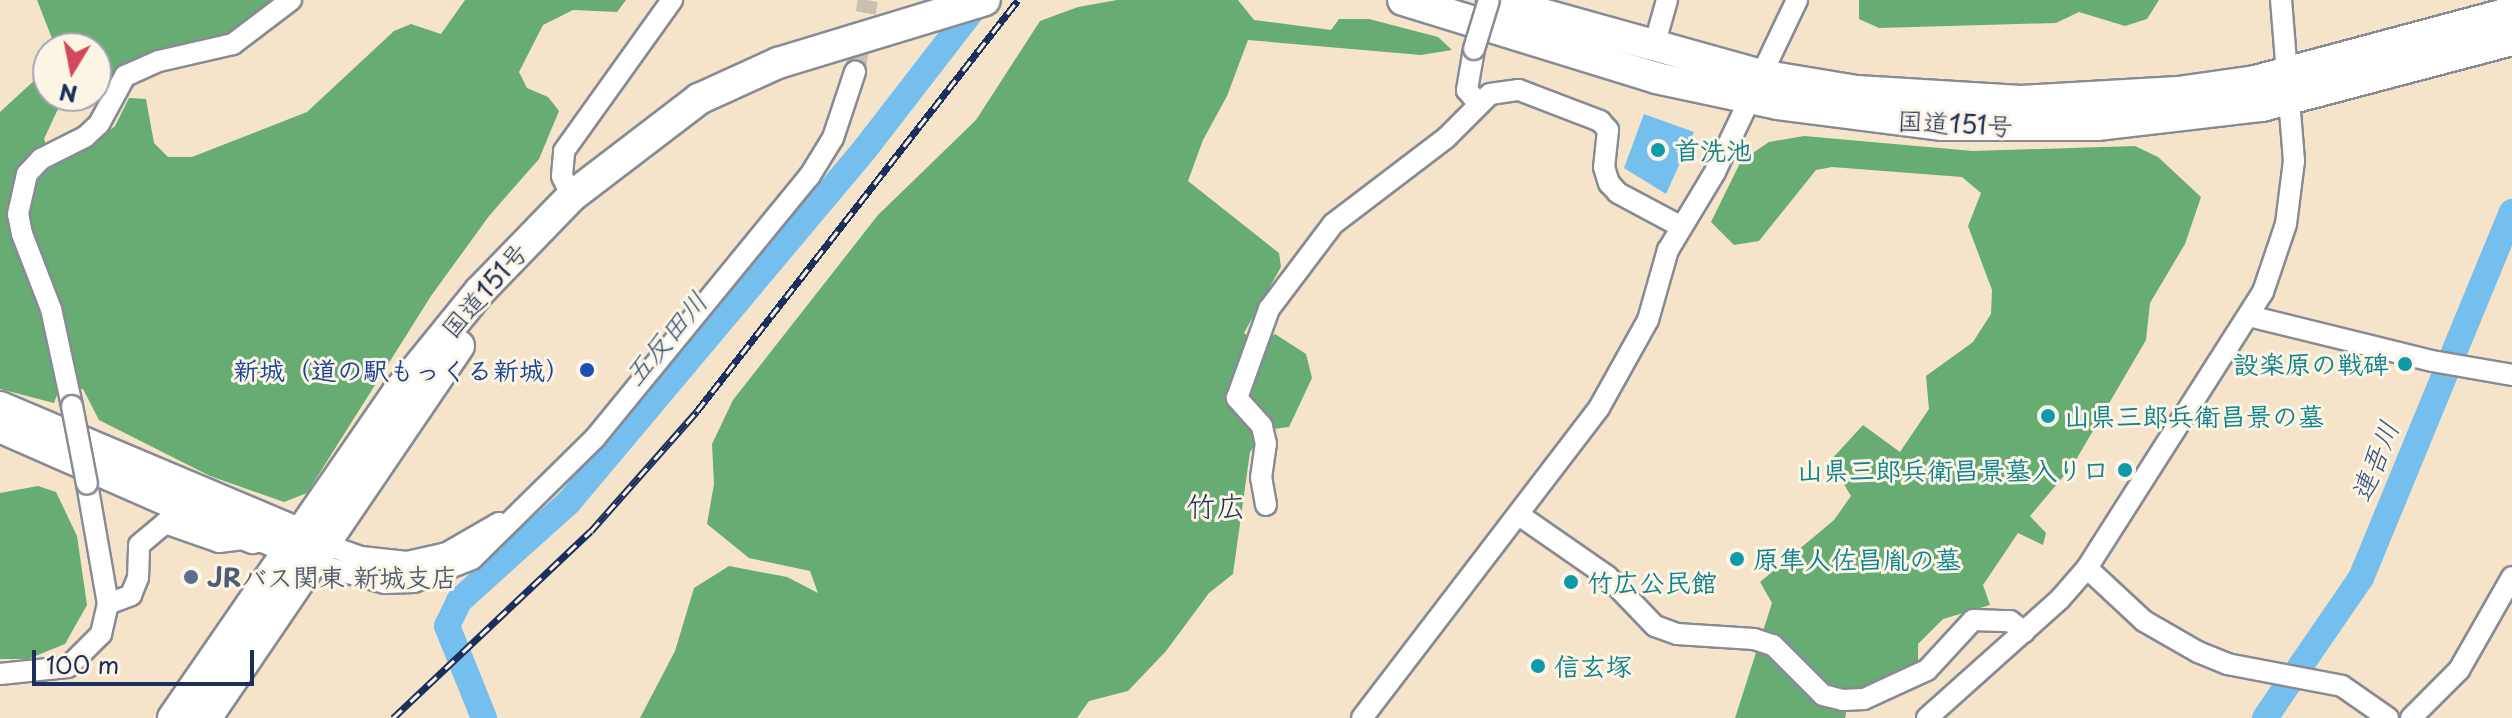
<!DOCTYPE html>
<html>
<head>
<meta charset="utf-8">
<style>
  body { margin:0 }
  #map { position:relative; width:2512px; height:718px; overflow:hidden; background:#f5e4c9; font-family:"Playpen Sans","Klee One",sans-serif }
  div>[style] { position:absolute }
  .forest>* { inset:0; background:#66ac73 }
  .water>* { inset:0; background:#75bfee }
  .river>* { height:26px; margin:-13px; padding:0 13px; transform-origin:13px; border-radius:13px; background:#75bfee }
  .minor-tunnel>* { height:20px; margin-top:-10px; transform-origin:0; background:repeating-linear-gradient(90deg,#c9c0b4 0 20px,transparent 0 30px) }
  .roads { filter:drop-shadow(2px 0 #888a94) drop-shadow(-2px 0 #888a94) drop-shadow(0 2px #888a94) drop-shadow(0 -2px #888a94) }
  .minor>* { height:20px; margin:-10px; padding:0 10px; transform-origin:10px; border-radius:10px; background:#fff }
  .highway>* { height:30px; margin:-15px; padding:0 15px; transform-origin:15px; border-radius:15px; background:#fff }
  .rail>* { height:7px; margin-top:-3.5px; transform-origin:0; background:repeating-linear-gradient(90deg,#fcf5e5 0 12px,#1b2f5e 0 24px); box-sizing:border-box; border-block:2px solid #1b2f5e }
  .bridges { filter:drop-shadow(2px 0 #888a94) drop-shadow(-2px 0 #888a94) drop-shadow(0 2px #888a94) drop-shadow(0 -2px #888a94) }
  .minor-bridge>* { height:20px; margin:-10px; padding:0 10px; transform-origin:10px; border-radius:10px; background:#fff }
  .dots>* { width:22px; height:22px; translate:-50% -50%; box-sizing:border-box; border:4px solid #fcf5e5; border-radius:50% }
  span { translate:-50% -50%; white-space:nowrap; text-align:center; line-height:1.15; -webkit-text-stroke:6px #fcf5e5; paint-order:stroke }
  .street-label { font-size:26px; color:#1b2f5e }
  .culture-label { font-size:26px; color:#0d838f; font-weight:700 }
  .left { translate:0 -50%; text-align:left }
  .right { translate:-100% -50%; text-align:right }
  .transit-label { font-size:26px; color:#164399; font-weight:700 }
  .service-label { font-size:26px; color:#4e5e75; font-weight:700 }
  .water-label { font-size:28px; color:#325382; font-style:italic }
  .quarter-label { font-size:30px; color:#1b2f5e }
  .north { position:absolute; left:32px; top:32px; width:80px; height:80px; box-sizing:border-box; background:#fcf5e5; border:2px solid #a2a6af; border-radius:50%; rotate:190deg; font-size:22px; font-weight:700; line-height:32px; text-align:center; color:#1b2f5e }
  .north::after { content:''; display:block; margin:auto; width:28px; height:36px; background:#d1495b; clip-path:polygon(50% 0,100% 100%,50% 72%,0 100%) }
  .scale { position:absolute; left:32px; top:650px; width:222px; height:36px; box-sizing:border-box; border:4px solid #1b2f5e; border-top:0; padding-left:10px; font-size:24px; line-height:28px; white-space:nowrap; color:#1b2f5e; -webkit-text-stroke:6px #fcf5e5; paint-order:stroke }
</style>
</head>
<body>
<div id="map">
  <div class="forest">
    <div style="clip-path:polygon(37px 0,281px 0,227px 40px,181px 54px,138px 58px,114px 75px,96px 78px,96px 48px,50px 48px,53px 41px)"></div>
    <div style="clip-path:polygon(465px 0,626px 0,617px 12px,573px 10px,543px 25px,519px 72px,527px 88px,548px 97px,559px 111px,539px 159px,489px 216px,431px 296px,307px 493px,284px 502px,210px 476px,99px 420px,83px 389px,59px 389px,54px 403px,0 389px,0 112px,37px 78px,48px 52px,48px 96px,64px 96px,44px 139px,52px 160px,87px 148px,115px 126px,129px 98px,146px 99px,154px 143px,168px 157px,192px 157px,307px 112px,394px 31px,411px 24px,441px 34px)"></div>
    <div style="clip-path:polygon(1117px 0,1238px 0,1254px 20px,1331px 30px,1339px 19px,1369px 19px,1438px 37px,1452px 50px,1421px 55px,1248px 40px,1227px 96px,1203px 140px,1188px 181px,1279px 253px,1281px 267px,1244px 333px,1260px 344px,1275px 334px,1306px 354px,1312px 378px,1289px 427px,1266px 430px,1250px 452px,1233px 574px,1209px 593px,1166px 651px,1128px 691px,1089px 701px,1077px 718px,640px 718px,675px 651px,694px 588px,729px 566px,787px 577px,818px 593px,810px 571px,749px 558px,707px 524px,714px 484px,712px 444px,733px 400px,878px 215px,976px 120px,1040px 21px,1078px 7px)"></div>
    <div style="clip-path:polygon(1859px 0,2159px 0,2147px 19px,2125px 26px,2079px 12px,2056px 23px,1879px 28px,1859px 19px)"></div>
    <div style="clip-path:polygon(1804px 136px,1973px 151px,2135px 146px,2158px 157px,2201px 197px,2185px 244px,2150px 303px,2146px 340px,2073px 465px,2030px 516px,2046px 533px,2043px 545px,2018px 533px,1983px 585px,1990px 605px,1943px 619px,1918px 644px,1918px 669px,1879px 686px,1850px 690px,1845px 718px,1735px 718px,1772px 603px,1760px 582px,1834px 520px,1851px 496px,1830px 461px,1863px 425px,1900px 452px,1929px 409px,1926px 376px,1973px 342px,1991px 314px,1992px 290px,1968px 226px,1981px 193px,1962px 177px,1832px 167px,1816px 170px,1759px 241px,1734px 245px,1711px 222px,1741px 161px,1769px 142px)"></div>
    <div style="clip-path:polygon(38px 486px,56px 492px,77px 536px,87px 605px,65px 644px,28px 659px,0 659px,0 493px)"></div>
  </div>
  <div class="water">
    <div style="clip-path:polygon(1644px 114px,1694px 132px,1666px 194px,1624px 168px)"></div>
  </div>
  <div class="river">
    <div style="left:484px;top:718px;width:99px;rotate:-111.9deg"></div>
    <div style="left:447px;top:626px;width:28px;rotate:-64deg"></div>
    <div style="left:459px;top:601px;width:147px;rotate:-42deg"></div>
    <div style="left:568px;top:503px;width:462px;rotate:-50deg"></div>
    <div style="left:865px;top:149px;width:188px;rotate:-52.3deg"></div>
    <div style="left:2265px;top:718px;width:170px;rotate:-55.6deg"></div>
    <div style="left:2361px;top:578px;width:396px;rotate:-67.6deg"></div>
  </div>
  <div class="minor-tunnel">
    <div style="left:855px;top:72px;width:73px;rotate:-79.8deg"></div>
  </div>
  <div class="roads">
    <div class="minor">
      <div style="left:1654px;top:46px;width:48px;rotate:-74.2deg"></div>
      <div style="left:1474px;top:49px;width:42px;rotate:99.7deg"></div>
      <div style="left:1467px;top:90px;width:17px;rotate:50deg"></div>
      <div style="left:572px;top:196px;width:22px;rotate:-117deg"></div>
      <div style="left:562px;top:176px;width:25px;rotate:-85deg"></div>
      <div style="left:564px;top:151px;width:186px;rotate:-54.4deg"></div>
      <div style="left:2249px;top:316px;width:188px;rotate:13.8deg"></div>
      <div style="left:2432px;top:361px;width:81px;rotate:9.9deg"></div>
      <div style="left:72px;top:406px;width:99px;rotate:-102.2deg"></div>
      <div style="left:51px;top:309px;width:80px;rotate:-111.1deg"></div>
      <div style="left:22px;top:234px;width:20px;rotate:-101deg"></div>
      <div style="left:18px;top:214px;width:41px;rotate:-77.3deg"></div>
      <div style="left:27px;top:174px;width:21px;rotate:-47deg"></div>
      <div style="left:41px;top:159px;width:49px;rotate:-26.6deg"></div>
      <div style="left:85px;top:137px;width:19px;rotate:-43deg"></div>
      <div style="left:99px;top:124px;width:55px;rotate:-61.6deg"></div>
      <div style="left:125px;top:76px;width:37px;rotate:-24deg"></div>
      <div style="left:159px;top:61px;width:76px;rotate:-12.9deg"></div>
      <div style="left:233px;top:44px;width:73px;rotate:-37.2deg"></div>
      <div style="left:1266px;top:505px;width:27px;rotate:-100deg"></div>
      <div style="left:1261px;top:478px;width:34px;rotate:-82deg"></div>
      <div style="left:1266px;top:444px;width:18px;rotate:-103deg"></div>
      <div style="left:1262px;top:426px;width:38px;rotate:-132deg"></div>
      <div style="left:1237px;top:398px;width:95px;rotate:-70.2deg"></div>
      <div style="left:1269px;top:309px;width:106px;rotate:-53deg"></div>
      <div style="left:1333px;top:224px;width:142px;rotate:-37.3deg"></div>
      <div style="left:1446px;top:138px;width:62px;rotate:-45deg"></div>
      <div style="left:1490px;top:94px;width:29px;rotate:-8deg"></div>
      <div style="left:1519px;top:90px;width:87px;rotate:20.9deg"></div>
      <div style="left:1600px;top:121px;width:12px;rotate:48deg"></div>
      <div style="left:1608px;top:130px;width:37px;rotate:96deg"></div>
      <div style="left:1604px;top:167px;width:17px;rotate:73deg"></div>
      <div style="left:1609px;top:183px;width:13px;rotate:48deg"></div>
      <div style="left:1618px;top:193px;width:72px;rotate:28deg"></div>
      <div style="left:1519px;top:515px;width:107px;rotate:34.7deg"></div>
      <div style="left:1607px;top:576px;width:69px;rotate:46.2deg"></div>
      <div style="left:1655px;top:626px;width:23px;rotate:20deg"></div>
      <div style="left:1677px;top:634px;width:77px;rotate:3.7deg"></div>
      <div style="left:1754px;top:639px;width:20px;rotate:18deg"></div>
      <div style="left:1773px;top:645px;width:71px;rotate:45deg"></div>
      <div style="left:1823px;top:695px;width:21px;rotate:14deg"></div>
      <div style="left:1843px;top:700px;width:21px;rotate:-3deg"></div>
      <div style="left:1864px;top:699px;width:69px;rotate:-24.7deg"></div>
      <div style="left:1927px;top:670px;width:68px;rotate:-47.4deg"></div>
      <div style="left:1973px;top:620px;width:37px;rotate:2deg"></div>
      <div style="left:2010px;top:621px;width:18px;rotate:38deg"></div>
      <div style="left:316px;top:541px;width:48px;rotate:19.6deg"></div>
      <div style="left:361px;top:557px;width:46px;rotate:6.2deg"></div>
      <div style="left:407px;top:562px;width:41px;rotate:-12.7deg"></div>
      <div style="left:447px;top:553px;width:60px;rotate:-30deg"></div>
      <div style="left:2087px;top:568px;width:78px;rotate:42.9deg"></div>
      <div style="left:2144px;top:621px;width:62px;rotate:29.9deg"></div>
      <div style="left:2198px;top:652px;width:31px;rotate:22deg"></div>
      <div style="left:2227px;top:664px;width:117px;rotate:10.8deg"></div>
      <div style="left:2342px;top:686px;width:56px;rotate:34.8deg"></div>
      <div style="left:108px;top:604px;width:25px;rotate:-21deg"></div>
      <div style="left:131px;top:595px;width:18px;rotate:-68deg"></div>
      <div style="left:138px;top:578px;width:33px;rotate:-88deg"></div>
      <div style="left:139px;top:545px;width:34px;rotate:-40deg"></div>
      <div style="left:165px;top:523px;width:57px;rotate:19.4deg"></div>
      <div style="left:219px;top:542px;width:34px;rotate:-7deg"></div>
      <div style="left:253px;top:538px;width:64px;rotate:23deg"></div>
      <div style="left:312px;top:563px;width:76px;rotate:15.3deg"></div>
      <div style="left:385px;top:583px;width:29px;rotate:-2deg"></div>
      <div style="left:414px;top:582px;width:62px;rotate:-21.6deg"></div>
      <div style="left:472px;top:559px;width:173px;rotate:-44.5deg"></div>
      <div style="left:595px;top:438px;width:338px;rotate:-50.7deg"></div>
      <div style="left:809px;top:177px;width:46px;rotate:-58.4deg"></div>
      <div style="left:833px;top:138px;width:70px;rotate:-71.6deg"></div>
      <div style="left:0;top:674px;width:68px;rotate:-5.9deg"></div>
      <div style="left:68px;top:667px;width:47px;rotate:-45deg"></div>
      <div style="left:101px;top:634px;width:31px;rotate:-77deg"></div>
      <div style="left:108px;top:604px;width:122px;rotate:-99.9deg"></div>
      <div style="left:1362px;top:718px;width:390px;rotate:-52.6deg"></div>
      <div style="left:1599px;top:408px;width:101px;rotate:-60.9deg"></div>
      <div style="left:1648px;top:320px;width:73px;rotate:-74.1deg"></div>
      <div style="left:1668px;top:250px;width:91px;rotate:-58.9deg"></div>
      <div style="left:1715px;top:172px;width:191px;rotate:-64.5deg"></div>
      <div style="left:1927px;top:718px;width:178px;rotate:-41.8deg"></div>
      <div style="left:2060px;top:599px;width:41px;rotate:-48.9deg"></div>
      <div style="left:2087px;top:568px;width:327px;rotate:-57.5deg"></div>
      <div style="left:2263px;top:292px;width:72px;rotate:-71.3deg"></div>
      <div style="left:2286px;top:224px;width:64px;rotate:-82.8deg"></div>
      <div style="left:2294px;top:161px;width:162px;rotate:-94.6deg"></div>
      <div style="left:2411px;top:718px;width:68px;rotate:-45deg"></div>
      <div style="left:2459px;top:670px;width:107px;rotate:-60.3deg"></div>
    </div>
    <div class="highway">
      <div style="left:1403px;top:0;width:265px;rotate:17.1deg"></div>
      <div style="left:1656px;top:78px;width:125px;rotate:12deg"></div>
      <div style="left:1778px;top:104px;width:166px;rotate:7.3deg"></div>
      <div style="left:1943px;top:125px;width:154px"></div>
      <div style="left:2097px;top:125px;width:166px;rotate:-6.6deg"></div>
      <div style="left:2262px;top:106px;width:259px;rotate:-14.8deg"></div>
      <div style="left:1492px;top:0;width:278px;rotate:15.6deg"></div>
      <div style="left:1760px;top:75px;width:98px;rotate:9.4deg"></div>
      <div style="left:1857px;top:91px;width:164px;rotate:3.5deg"></div>
      <div style="left:2021px;top:101px;width:157px;rotate:-3.3deg"></div>
      <div style="left:2178px;top:92px;width:78px;rotate:-8.1deg"></div>
      <div style="left:2255px;top:81px;width:266px;rotate:-15deg"></div>
      <div style="left:0;top:407px;width:327px;rotate:22.9deg"></div>
      <div style="left:2px;top:428px;width:274px;rotate:23.7deg"></div>
      <div style="left:173px;top:718px;width:395px;rotate:-55.4deg"></div>
      <div style="left:397px;top:393px;width:132px;rotate:-50.9deg"></div>
      <div style="left:480px;top:291px;width:132px;rotate:-45.9deg"></div>
      <div style="left:572px;top:196px;width:160px;rotate:-37.4deg"></div>
      <div style="left:699px;top:99px;width:87px;rotate:-24.5deg"></div>
      <div style="left:778px;top:63px;width:216px;rotate:-16.9deg"></div>
      <div style="left:206px;top:718px;width:450px;rotate:-55.8deg"></div>
    </div>
  </div>
  <div class="rail">
    <div style="left:393px;top:718px;width:272px;rotate:-43.4deg"></div>
    <div style="left:591px;top:531px;width:160px;rotate:-48.5deg"></div>
    <div style="left:697px;top:411px;width:521px;rotate:-52.01deg"></div>
  </div>
  <div class="bridges">
    <div class="minor-bridge">
      <div style="left:1474px;top:49px;width:51px;rotate:-73deg"></div>
      <div style="left:72px;top:406px;width:79px;rotate:79.1deg"></div>
    </div>
  </div>
  <div class="dots">
    <div style="left:1658px;top:150px;background:#0f9aa8"></div>
    <div style="left:2405px;top:364px;background:#0f9aa8"></div>
    <div style="left:587px;top:370px;background:#1a4fb4"></div>
    <div style="left:2048px;top:416px;background:#0f9aa8"></div>
    <div style="left:2125px;top:470px;background:#0f9aa8"></div>
    <div style="left:1737px;top:559px;background:#0f9aa8"></div>
    <div style="left:191px;top:577px;background:#5c6f8a"></div>
    <div style="left:1571px;top:582px;background:#0f9aa8"></div>
    <div style="left:1538px;top:666px;background:#0f9aa8"></div>
  </div>
  <div class="street-label">
    <span style="left:1955px;top:123px;rotate:3deg">国道151号</span>
    <span style="left:484px;top:290px;rotate:-49deg">国道151号</span>
  </div>
  <div class="culture-label">
    <span class="left" style="left:1674px;top:150px">首洗池</span>
    <span class="right" style="left:2389px;top:364px">設楽原の戦碑</span>
    <span class="left" style="left:2064px;top:416px">山県三郎兵衛昌景の墓</span>
    <span class="right" style="left:2109px;top:470px">山県三郎兵衛昌景墓入り口</span>
    <span class="left" style="left:1753px;top:559px">原隼人佐昌胤の墓</span>
    <span class="left" style="left:1587px;top:582px">竹広公民館</span>
    <span class="left" style="left:1554px;top:666px">信玄塚</span>
  </div>
  <div class="transit-label">
    <span class="right" style="left:571px;top:370px">新城（道の駅もっくる新城）</span>
  </div>
  <div class="service-label">
    <span class="left" style="left:207px;top:577px">JRバス関東 新城支店</span>
  </div>
  <div class="water-label">
    <span style="left:665px;top:338px;rotate:-50deg">五反田川</span>
    <span style="left:2374px;top:461px;rotate:-68deg">連吾川</span>
  </div>
  <div class="quarter-label">
    <span style="left:1216px;top:505px">竹広</span>
  </div>
  <div class="north">N</div>
  <div class="scale">100 m</div>
</div>
</body>
</html>
